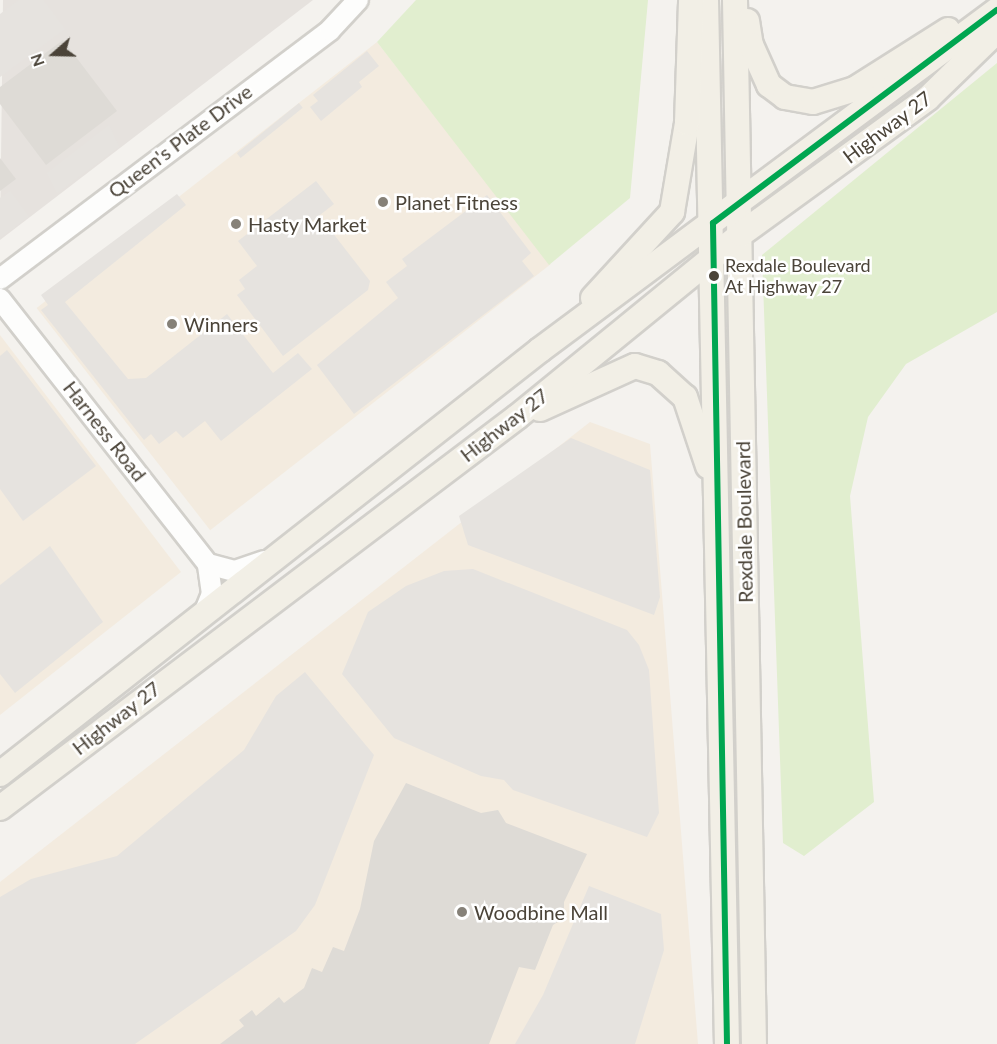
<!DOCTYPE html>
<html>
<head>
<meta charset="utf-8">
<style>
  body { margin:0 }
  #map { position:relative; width:997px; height:1044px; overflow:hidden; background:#f4f2ee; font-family:Lato,sans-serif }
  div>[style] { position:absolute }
  .commercial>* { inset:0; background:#f3ebdf; transform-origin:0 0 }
  .industrial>* { inset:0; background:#e6e2de }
  .green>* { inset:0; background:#e1eecf }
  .parking>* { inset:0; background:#e6e3df; transform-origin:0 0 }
  .building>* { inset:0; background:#dedbd6 }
  .roads { filter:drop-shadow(2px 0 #d2d0cb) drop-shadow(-2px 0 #d2d0cb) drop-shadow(0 2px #d2d0cb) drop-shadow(0 -2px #d2d0cb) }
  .minor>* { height:20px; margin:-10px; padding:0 10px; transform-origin:10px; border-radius:10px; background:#fdfdfc }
  .major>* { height:24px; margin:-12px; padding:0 12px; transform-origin:12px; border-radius:12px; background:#f2efe6 }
  .bus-1>* { height:6px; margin:-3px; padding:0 3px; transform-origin:3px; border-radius:3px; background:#00a651 }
  .dots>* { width:16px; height:16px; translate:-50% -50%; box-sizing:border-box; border:3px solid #fff; border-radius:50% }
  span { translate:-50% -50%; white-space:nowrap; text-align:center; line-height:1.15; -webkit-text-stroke:5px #fff; paint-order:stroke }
  .bus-label { font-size:18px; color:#4b4439 }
  .left { translate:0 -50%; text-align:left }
  .street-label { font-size:20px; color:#4b4439 }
  .poi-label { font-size:20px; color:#4b4439 }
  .north { position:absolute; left:24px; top:24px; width:60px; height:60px; -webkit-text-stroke:4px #fff; paint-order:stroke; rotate:250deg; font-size:16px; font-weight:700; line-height:24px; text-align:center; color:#4b4439 }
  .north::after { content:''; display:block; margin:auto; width:21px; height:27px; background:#4b4439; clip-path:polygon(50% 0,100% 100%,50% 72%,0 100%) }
</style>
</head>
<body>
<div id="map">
  <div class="commercial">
    <div style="left:377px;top:42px;width:282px;height:432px;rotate:52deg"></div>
    <div style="clip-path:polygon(0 335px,181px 572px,0 715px)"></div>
    <div style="clip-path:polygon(590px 422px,650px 444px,698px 1044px,0 1044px,0 882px)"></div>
  </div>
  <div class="industrial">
    <div style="clip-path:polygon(3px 0,313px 0,0 240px)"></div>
  </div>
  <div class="green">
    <div style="clip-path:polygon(416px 0,648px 0,630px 198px,549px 265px,377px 42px)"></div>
    <div style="clip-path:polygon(997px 63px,997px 312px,906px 364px,868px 417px,850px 496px,874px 802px,804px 856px,783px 843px,762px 255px)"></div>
  </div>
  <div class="parking">
    <div style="clip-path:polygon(19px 0,43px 0,65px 29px,0 77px,0 14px)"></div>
    <div style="clip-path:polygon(367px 51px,379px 66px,359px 82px,362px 87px,321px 121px,310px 107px,318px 101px,313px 95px)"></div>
    <div style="left:299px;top:103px;width:6px;height:80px;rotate:51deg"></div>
    <div style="clip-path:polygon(109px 125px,119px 147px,57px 193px,47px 173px)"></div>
    <div style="clip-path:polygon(316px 181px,334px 204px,311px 222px,317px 229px,325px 223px,370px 281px,368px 290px,283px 356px,237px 295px,245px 289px,239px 280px,257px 266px,238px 241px)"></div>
    <div style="clip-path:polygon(10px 191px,29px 217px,0 238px,0 198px)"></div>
    <div style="clip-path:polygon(177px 194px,186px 205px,65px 302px,128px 379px,146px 378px,227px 314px,273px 373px,298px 353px,312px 369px,221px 441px,205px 421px,183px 438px,176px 431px,159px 444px,151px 434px,144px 440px,41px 310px,48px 305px,41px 295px)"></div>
    <div style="clip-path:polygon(487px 195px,531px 253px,522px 261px,534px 276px,354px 414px,317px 365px,398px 298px,386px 282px,407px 266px,402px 259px)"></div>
    <div style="clip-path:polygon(7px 350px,96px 466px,23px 521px,0 489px,0 356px)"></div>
    <div style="clip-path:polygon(571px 438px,650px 470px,660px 597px,654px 615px,468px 545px,459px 516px)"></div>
    <div style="clip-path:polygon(50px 546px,103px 622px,15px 693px,0 674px,0 585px)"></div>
    <div style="clip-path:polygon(473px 569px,627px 630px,639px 645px,649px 670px,659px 813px,647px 837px,513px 790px,504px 780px,481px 776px,394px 738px,342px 674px,368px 612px,406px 586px,444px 571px)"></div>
    <div style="clip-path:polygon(305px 672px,374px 755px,315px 905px,296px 931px,135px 1044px,0 1044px,0 897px,31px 879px,117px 856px,244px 750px,276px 696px)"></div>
    <div style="clip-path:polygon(589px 886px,661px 914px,664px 950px,635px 1044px,515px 1044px,543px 995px)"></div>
  </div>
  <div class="building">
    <div style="clip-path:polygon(63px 40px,117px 111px,46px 165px,0 104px,0 87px)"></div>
    <div style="clip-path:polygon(0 158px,16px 179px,0 191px)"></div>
    <div style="clip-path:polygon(406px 783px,481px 813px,498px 810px,506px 823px,587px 854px,564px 902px,564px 918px,553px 925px,535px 970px,519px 967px,489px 1044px,220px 1044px,244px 1026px,239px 1020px,252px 1010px,256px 1016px,279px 997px,284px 1003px,304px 988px,312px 968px,322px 972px,333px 947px,344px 951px,360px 909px,374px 841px)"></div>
  </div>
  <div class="roads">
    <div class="minor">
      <div style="left:0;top:279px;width:413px;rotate:-37deg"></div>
      <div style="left:330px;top:30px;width:41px;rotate:-47deg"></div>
      <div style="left:0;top:299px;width:337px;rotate:51.9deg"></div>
      <div style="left:208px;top:564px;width:28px;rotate:15deg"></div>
      <div style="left:235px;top:571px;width:31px;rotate:-19deg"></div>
      <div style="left:203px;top:616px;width:24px;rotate:-68deg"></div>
      <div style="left:212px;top:594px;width:30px;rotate:-98deg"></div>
    </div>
    <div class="major">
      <div style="left:706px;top:0;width:1044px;rotate:88.85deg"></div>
      <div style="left:735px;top:0;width:1044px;rotate:88.96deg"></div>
      <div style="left:747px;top:21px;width:24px;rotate:81deg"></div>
      <div style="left:751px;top:45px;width:44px;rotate:65.8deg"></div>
      <div style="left:769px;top:85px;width:20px;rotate:37deg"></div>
      <div style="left:785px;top:97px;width:28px;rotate:10deg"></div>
      <div style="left:813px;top:102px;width:44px;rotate:-17.2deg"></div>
      <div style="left:855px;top:89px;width:110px;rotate:-32.4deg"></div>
      <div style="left:593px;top:298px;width:117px;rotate:-47.4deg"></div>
      <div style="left:672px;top:212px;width:90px;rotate:-80.4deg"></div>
      <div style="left:687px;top:123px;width:123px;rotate:-88.1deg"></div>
      <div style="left:540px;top:409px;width:104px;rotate:-24.4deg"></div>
      <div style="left:635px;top:366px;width:24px;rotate:17deg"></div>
      <div style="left:658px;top:373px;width:36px;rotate:42deg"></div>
      <div style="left:685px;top:397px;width:73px;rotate:71.6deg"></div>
      <div style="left:0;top:774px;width:687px;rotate:-38.14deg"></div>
      <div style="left:540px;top:350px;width:570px;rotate:-36.65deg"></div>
      <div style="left:0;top:808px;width:648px;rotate:-37.1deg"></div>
      <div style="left:517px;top:417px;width:289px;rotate:-39.2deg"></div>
      <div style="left:741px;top:234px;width:231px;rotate:-36deg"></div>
      <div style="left:928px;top:98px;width:96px;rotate:-44.2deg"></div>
    </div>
  </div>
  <div class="bus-1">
    <div style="left:727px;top:1044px;width:821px;rotate:-90.98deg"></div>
    <div style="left:713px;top:223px;width:355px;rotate:-36.9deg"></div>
  </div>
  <div class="dots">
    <div style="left:383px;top:202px;background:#868178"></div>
    <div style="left:236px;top:224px;background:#868178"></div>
    <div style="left:714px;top:276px;background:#4b4439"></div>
    <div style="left:172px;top:324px;background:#868178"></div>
    <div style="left:462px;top:912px;background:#868178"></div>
  </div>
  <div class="bus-label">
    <span class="left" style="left:725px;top:276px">Rexdale Boulevard<br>At Highway 27</span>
  </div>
  <div class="street-label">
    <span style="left:887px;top:127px;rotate:-37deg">Highway 27</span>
    <span style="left:180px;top:141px;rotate:-37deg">Queen's Plate Drive</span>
    <span style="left:504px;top:425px;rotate:-38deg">Highway 27</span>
    <span style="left:105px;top:431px;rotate:52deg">Harness Road</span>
    <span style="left:744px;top:522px;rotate:-91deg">Rexdale Boulevard</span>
    <span style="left:116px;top:718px;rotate:-38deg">Highway 27</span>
  </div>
  <div class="poi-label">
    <span class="left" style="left:395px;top:202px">Planet Fitness</span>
    <span class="left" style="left:248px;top:224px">Hasty Market</span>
    <span class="left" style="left:184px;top:324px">Winners</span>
    <span class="left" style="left:474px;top:912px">Woodbine Mall</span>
  </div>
  <div class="north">N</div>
</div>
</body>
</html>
